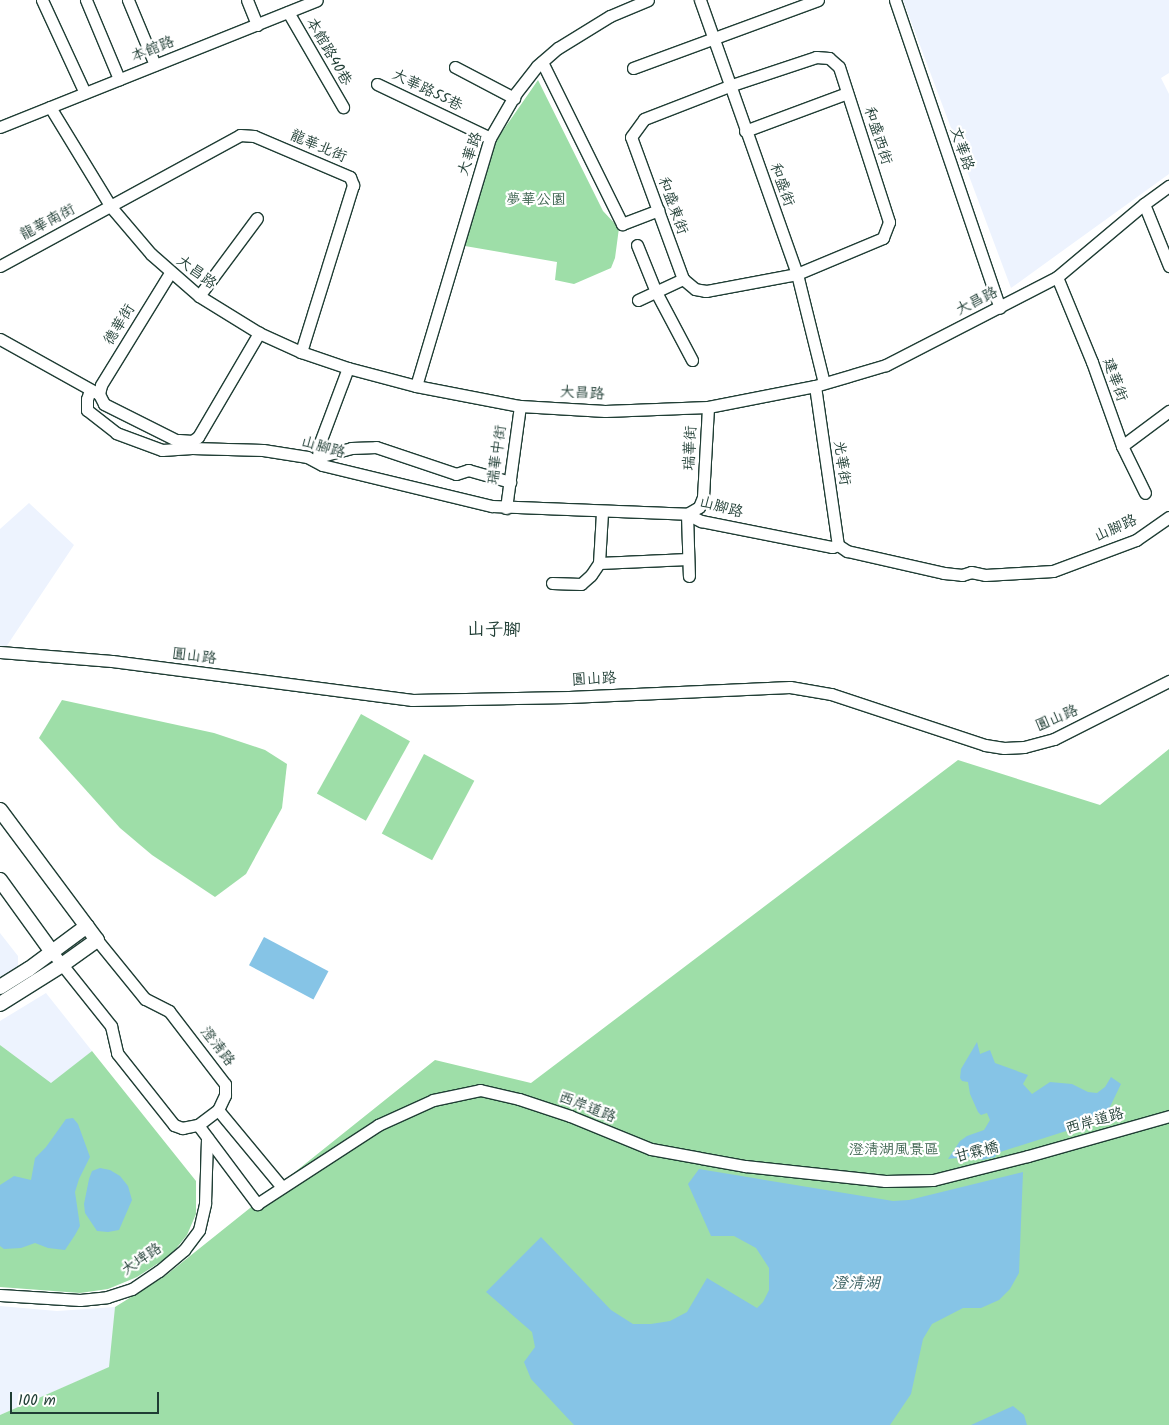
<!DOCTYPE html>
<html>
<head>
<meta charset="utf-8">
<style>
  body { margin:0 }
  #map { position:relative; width:1169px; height:1425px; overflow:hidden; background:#fff; font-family:Kalam,"LXGW WenKai TC",sans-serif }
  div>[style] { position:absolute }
  .built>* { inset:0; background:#edf3fe }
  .green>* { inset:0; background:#9edea8; transform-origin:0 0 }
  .water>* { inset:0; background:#86c4e6; transform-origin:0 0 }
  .roads { filter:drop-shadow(1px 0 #1f3d34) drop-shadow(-1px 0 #1f3d34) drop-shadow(0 1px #1f3d34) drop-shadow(0 -1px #1f3d34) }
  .minor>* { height:11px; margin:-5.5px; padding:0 5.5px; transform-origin:5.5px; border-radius:5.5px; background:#fff }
  .major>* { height:14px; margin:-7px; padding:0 7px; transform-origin:7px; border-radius:7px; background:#fff }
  span { translate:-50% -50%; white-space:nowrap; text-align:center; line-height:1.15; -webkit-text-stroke:4.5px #fff; paint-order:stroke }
  .street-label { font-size:15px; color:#1f3d34 }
  .park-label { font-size:15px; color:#3f6551 }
  .water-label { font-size:16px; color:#395f60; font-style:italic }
  .quarter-label { font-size:18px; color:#1f3d34 }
  .scale { position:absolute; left:10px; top:1392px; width:149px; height:22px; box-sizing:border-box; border:2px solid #1f3d34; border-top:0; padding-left:6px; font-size:15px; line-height:18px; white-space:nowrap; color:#1f3d34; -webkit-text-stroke:4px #fff; paint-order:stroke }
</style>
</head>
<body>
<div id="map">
  <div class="built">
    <div style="clip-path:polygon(903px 0,1169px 0,1169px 73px,1161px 78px,1169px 94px,1169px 174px,1011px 288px)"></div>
    <div style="clip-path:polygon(29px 503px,74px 545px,6px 647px,0 647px,0 529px)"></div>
    <div style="clip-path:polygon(0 933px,18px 956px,18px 970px,0 982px)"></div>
    <div style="clip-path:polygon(46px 993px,92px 1051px,51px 1084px,0 1045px,0 1021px)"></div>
    <div style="clip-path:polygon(0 1306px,57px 1311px,115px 1307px,113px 1356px,110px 1367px,0 1415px)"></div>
  </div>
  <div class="green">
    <div style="clip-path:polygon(538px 80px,603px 211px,619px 228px,615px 258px,611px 268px,574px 284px,555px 280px,557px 262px,465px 246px,497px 139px)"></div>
    <div style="clip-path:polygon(62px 700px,214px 733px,265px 750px,287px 764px,282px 808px,246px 874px,215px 897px,152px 855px,120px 828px,39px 738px)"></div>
    <div style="left:361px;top:714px;width:56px;height:91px;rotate:29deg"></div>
    <div style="clip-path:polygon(1169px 749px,1169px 1425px,0 1425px,0 1415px,109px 1367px,115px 1307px,165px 1276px,435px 1060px,531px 1083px,958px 760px,1100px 805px)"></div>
    <div style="left:424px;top:754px;width:57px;height:90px;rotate:28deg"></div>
    <div style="clip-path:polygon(0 1045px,51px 1083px,92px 1051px,196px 1181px,196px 1214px,187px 1235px,171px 1255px,137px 1277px,108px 1289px,80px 1293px,0 1287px)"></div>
  </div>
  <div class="water">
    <div style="left:264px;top:937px;width:73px;height:32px;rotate:28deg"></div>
    <div style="clip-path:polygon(977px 1042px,980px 1054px,990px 1050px,995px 1063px,1028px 1075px,1023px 1084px,1032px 1094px,1050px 1082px,1072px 1084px,1088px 1092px,1097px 1093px,1105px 1087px,1111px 1077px,1121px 1084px,1108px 1111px,1107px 1118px,997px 1153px,995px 1157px,982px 1160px,973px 1156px,948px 1159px,960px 1141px,967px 1136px,984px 1130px,990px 1120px,987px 1113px,981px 1115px,978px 1112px,970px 1094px,968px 1082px,962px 1081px,960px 1078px,961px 1069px)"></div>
    <div style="clip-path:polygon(73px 1118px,78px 1124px,90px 1157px,79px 1179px,75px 1192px,80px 1226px,75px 1235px,65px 1250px,48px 1248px,35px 1243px,21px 1248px,4px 1249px,0 1246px,0 1185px,14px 1176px,31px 1180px,35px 1158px,46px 1147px,66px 1119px)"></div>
    <div style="clip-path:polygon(100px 1168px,110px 1170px,120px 1176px,128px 1186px,132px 1200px,119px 1230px,108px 1232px,97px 1231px,85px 1213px,84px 1204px,89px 1179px,92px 1171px)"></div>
    <div style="clip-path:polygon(699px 1169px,893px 1201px,909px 1200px,1023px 1172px,1019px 1273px,1010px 1289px,999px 1300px,981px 1308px,963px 1308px,932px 1324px,923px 1339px,911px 1394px,890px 1425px,574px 1425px,531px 1379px,524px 1362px,535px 1347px,532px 1332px,486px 1292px,541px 1237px,611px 1310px,633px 1324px,651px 1324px,670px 1321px,687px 1312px,707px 1278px,757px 1308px,763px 1302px,769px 1290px,769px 1268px,756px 1248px,734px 1236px,711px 1236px,688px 1184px)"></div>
    <div style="clip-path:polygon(1013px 1406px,1024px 1415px,1027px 1425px,971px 1425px)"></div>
  </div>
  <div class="roads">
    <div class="minor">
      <div style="left:42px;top:0;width:102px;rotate:65.2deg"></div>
      <div style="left:86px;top:0;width:86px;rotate:67.3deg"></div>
      <div style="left:128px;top:0;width:70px;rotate:67.4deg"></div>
      <div style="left:247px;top:0;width:27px;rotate:68deg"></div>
      <div style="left:700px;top:0;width:291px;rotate:70.5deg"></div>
      <div style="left:797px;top:274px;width:112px;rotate:76.1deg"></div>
      <div style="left:895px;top:0;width:325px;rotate:71.2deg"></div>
      <div style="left:288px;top:12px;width:110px;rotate:59.9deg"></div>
      <div style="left:816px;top:57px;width:13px;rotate:4deg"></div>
      <div style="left:829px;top:58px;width:13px;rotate:42deg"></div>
      <div style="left:839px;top:67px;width:163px;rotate:72.1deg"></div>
      <div style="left:889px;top:222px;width:17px;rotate:111deg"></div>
      <div style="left:883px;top:238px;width:93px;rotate:157.3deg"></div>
      <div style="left:797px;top:274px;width:93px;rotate:169.4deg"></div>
      <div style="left:706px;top:291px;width:11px;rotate:-170deg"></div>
      <div style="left:695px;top:289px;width:16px;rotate:-140deg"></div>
      <div style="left:683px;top:279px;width:151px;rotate:-110.1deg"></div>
      <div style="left:631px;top:137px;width:22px;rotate:-54deg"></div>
      <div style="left:644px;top:119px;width:91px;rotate:-21.2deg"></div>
      <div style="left:729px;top:86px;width:92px;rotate:-18.4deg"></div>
      <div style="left:542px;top:62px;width:181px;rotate:63.7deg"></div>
      <div style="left:622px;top:224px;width:39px;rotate:-21deg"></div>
      <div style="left:455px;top:67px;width:67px;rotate:27.7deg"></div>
      <div style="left:633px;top:68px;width:197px;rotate:-20.2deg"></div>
      <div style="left:377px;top:84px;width:125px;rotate:25.5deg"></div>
      <div style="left:50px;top:107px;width:117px;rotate:58.6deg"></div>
      <div style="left:111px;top:207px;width:62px;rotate:49.6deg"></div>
      <div style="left:151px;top:254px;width:64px;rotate:41.2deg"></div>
      <div style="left:199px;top:296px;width:70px;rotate:31.7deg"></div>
      <div style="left:259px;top:333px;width:46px;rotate:24.3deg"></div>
      <div style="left:301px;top:352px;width:50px;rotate:18.8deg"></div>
      <div style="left:348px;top:368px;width:70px;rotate:14.8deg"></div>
      <div style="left:416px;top:386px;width:106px;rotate:10.9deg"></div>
      <div style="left:520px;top:406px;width:85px;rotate:3.4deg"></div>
      <div style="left:605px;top:411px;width:103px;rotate:-2.2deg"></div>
      <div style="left:708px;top:407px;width:109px;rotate:-11.1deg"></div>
      <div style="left:815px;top:386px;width:74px;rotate:-16.5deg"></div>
      <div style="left:886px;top:365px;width:192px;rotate:-27.2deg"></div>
      <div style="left:1057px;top:277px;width:114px;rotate:-40deg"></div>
      <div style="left:1144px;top:204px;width:31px;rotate:-36deg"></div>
      <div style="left:0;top:127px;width:341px;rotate:-21.8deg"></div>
      <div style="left:745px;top:131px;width:109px;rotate:-20.4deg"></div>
      <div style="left:1144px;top:204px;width:67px;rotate:68deg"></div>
      <div style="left:637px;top:245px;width:51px;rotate:68deg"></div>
      <div style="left:656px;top:292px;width:77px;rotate:62.1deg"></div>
      <div style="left:0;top:266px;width:273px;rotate:-28.6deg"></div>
      <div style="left:240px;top:135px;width:14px;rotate:4deg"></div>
      <div style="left:254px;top:136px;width:104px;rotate:23.1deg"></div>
      <div style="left:350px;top:177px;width:9px;rotate:69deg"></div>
      <div style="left:353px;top:185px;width:175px;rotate:107.3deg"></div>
      <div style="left:1057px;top:277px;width:92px;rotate:67.6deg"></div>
      <div style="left:1092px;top:362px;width:89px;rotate:70.3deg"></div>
      <div style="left:1122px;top:446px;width:52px;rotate:63.9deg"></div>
      <div style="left:199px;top:296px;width:97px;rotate:-53.4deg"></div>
      <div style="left:638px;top:300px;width:50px;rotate:-25deg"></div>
      <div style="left:0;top:339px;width:113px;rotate:29.1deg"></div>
      <div style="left:99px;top:394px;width:11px;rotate:63deg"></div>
      <div style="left:104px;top:404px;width:98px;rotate:26.6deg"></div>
      <div style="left:192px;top:448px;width:71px;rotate:1.6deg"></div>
      <div style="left:263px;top:450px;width:45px;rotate:9deg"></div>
      <div style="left:307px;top:457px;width:17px;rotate:28deg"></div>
      <div style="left:322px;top:465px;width:175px;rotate:13.6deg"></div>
      <div style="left:492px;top:506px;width:195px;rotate:2.3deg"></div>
      <div style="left:687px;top:514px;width:16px;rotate:27deg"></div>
      <div style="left:701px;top:521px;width:134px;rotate:11.2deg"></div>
      <div style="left:832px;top:547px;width:6px;rotate:-18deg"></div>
      <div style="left:416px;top:386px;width:259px;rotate:-73.4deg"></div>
      <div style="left:490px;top:138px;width:52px;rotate:-60deg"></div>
      <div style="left:516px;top:93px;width:34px;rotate:-52deg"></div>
      <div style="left:537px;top:66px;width:28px;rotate:-41deg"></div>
      <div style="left:558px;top:48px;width:61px;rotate:-31.6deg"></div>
      <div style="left:610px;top:16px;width:41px;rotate:-22.8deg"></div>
      <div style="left:815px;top:386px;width:161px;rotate:81.8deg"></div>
      <div style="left:90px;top:390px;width:9px;rotate:108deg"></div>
      <div style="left:87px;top:399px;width:11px;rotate:90deg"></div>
      <div style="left:87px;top:410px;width:37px;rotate:38deg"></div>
      <div style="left:116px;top:433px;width:49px;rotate:20.3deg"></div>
      <div style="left:162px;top:450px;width:30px;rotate:-4deg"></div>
      <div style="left:99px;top:394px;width:9px;rotate:-77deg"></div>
      <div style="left:101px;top:385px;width:132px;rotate:-58.4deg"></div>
      <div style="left:179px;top:440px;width:13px;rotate:4deg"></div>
      <div style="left:192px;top:441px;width:7px;rotate:-34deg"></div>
      <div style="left:198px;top:437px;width:121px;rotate:-59.6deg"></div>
      <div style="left:1122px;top:446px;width:59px;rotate:-36.7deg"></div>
      <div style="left:318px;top:457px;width:34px;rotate:-15deg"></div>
      <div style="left:351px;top:448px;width:25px;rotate:-2deg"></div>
      <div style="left:376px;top:447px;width:84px;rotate:18.6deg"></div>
      <div style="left:456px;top:474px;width:13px;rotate:-18deg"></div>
      <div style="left:468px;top:470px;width:44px;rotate:15.9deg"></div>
      <div style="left:321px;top:463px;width:7px;rotate:-117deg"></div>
      <div style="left:318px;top:457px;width:12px;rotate:-85deg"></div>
      <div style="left:319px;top:445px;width:82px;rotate:-69.4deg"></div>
      <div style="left:506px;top:508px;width:103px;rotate:-82.2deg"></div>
      <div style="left:687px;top:514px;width:14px;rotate:-30deg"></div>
      <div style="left:699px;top:507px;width:11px;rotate:-68deg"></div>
      <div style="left:703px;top:497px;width:90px;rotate:-86.8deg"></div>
      <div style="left:687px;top:514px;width:62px;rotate:88.2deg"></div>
      <div style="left:838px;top:545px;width:11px;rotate:34deg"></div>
      <div style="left:847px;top:551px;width:99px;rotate:12.8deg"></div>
      <div style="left:944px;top:573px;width:18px;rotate:6deg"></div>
      <div style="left:962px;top:575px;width:9px;rotate:-18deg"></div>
      <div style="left:971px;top:572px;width:14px;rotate:12deg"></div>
      <div style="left:985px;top:575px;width:68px;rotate:-3.4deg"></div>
      <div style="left:1053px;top:571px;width:89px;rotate:-20.5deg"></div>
      <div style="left:1136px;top:540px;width:40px;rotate:-34.9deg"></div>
      <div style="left:599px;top:563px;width:89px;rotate:-2.6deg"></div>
      <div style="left:552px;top:583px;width:29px;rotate:2deg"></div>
      <div style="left:581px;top:584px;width:13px;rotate:-42deg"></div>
      <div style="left:591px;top:575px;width:14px;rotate:-56deg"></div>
      <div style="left:599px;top:563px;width:51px;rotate:-86.6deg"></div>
      <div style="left:0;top:652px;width:112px;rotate:4.6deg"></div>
      <div style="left:112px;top:661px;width:303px;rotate:7.4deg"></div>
      <div style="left:412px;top:700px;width:157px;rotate:-1.1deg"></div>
      <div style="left:569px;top:697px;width:221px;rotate:-2.6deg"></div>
      <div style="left:790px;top:687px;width:42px;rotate:9.7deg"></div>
      <div style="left:831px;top:694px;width:162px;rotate:18.3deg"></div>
      <div style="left:985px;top:745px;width:19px;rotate:9deg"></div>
      <div style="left:1004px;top:748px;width:20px;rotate:-3deg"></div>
      <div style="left:1024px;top:747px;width:31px;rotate:-15deg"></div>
      <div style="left:1054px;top:739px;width:129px;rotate:-26.8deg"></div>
      <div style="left:52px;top:952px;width:95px;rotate:51.4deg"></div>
      <div style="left:111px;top:1026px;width:28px;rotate:77deg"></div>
      <div style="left:117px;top:1053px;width:92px;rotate:51.6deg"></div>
      <div style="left:174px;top:1125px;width:9px;rotate:21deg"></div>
      <div style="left:182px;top:1128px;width:16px;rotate:-11deg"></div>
      <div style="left:198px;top:1125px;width:25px;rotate:-37deg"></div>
      <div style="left:218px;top:1110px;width:17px;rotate:-65deg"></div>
      <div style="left:225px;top:1095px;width:11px;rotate:-90deg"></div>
      <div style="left:225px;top:1084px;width:92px;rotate:-127.5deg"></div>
      <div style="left:169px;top:1011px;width:27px;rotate:-153deg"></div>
      <div style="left:145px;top:999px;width:76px;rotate:-129.1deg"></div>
      <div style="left:218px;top:1110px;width:100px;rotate:50.3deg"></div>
      <div style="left:198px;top:1125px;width:99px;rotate:53.2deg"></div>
      <div style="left:257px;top:1204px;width:145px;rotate:-33.1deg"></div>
      <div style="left:378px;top:1125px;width:60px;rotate:-24.4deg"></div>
      <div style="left:433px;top:1100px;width:48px;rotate:-12deg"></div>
      <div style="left:480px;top:1090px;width:40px;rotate:13deg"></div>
      <div style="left:519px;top:1099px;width:54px;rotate:18.4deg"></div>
      <div style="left:570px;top:1116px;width:87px;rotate:22.2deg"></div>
      <div style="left:651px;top:1149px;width:96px;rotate:10.3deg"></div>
      <div style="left:745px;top:1166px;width:141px;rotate:6.1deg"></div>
      <div style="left:885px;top:1181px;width:48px;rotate:-1.2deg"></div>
      <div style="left:933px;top:1180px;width:98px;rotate:-14.2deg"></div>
      <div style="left:1028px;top:1156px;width:147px;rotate:-15.8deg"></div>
      <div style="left:0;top:1295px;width:80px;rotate:3.6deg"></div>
      <div style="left:80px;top:1300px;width:27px;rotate:-6deg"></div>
      <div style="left:107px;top:1297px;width:26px;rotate:-18deg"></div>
      <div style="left:132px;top:1289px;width:32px;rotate:-34deg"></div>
      <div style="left:159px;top:1271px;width:33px;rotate:-40deg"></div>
      <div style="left:184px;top:1250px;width:25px;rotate:-53deg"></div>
      <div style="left:199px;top:1230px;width:28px;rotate:-77deg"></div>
      <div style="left:205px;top:1203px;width:65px;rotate:-88.2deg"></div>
    </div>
    <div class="major">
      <div style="left:0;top:810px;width:162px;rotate:53.3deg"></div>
      <div style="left:97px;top:940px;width:43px;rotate:144.5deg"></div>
      <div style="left:62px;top:965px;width:73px;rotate:147.8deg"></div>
      <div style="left:0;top:880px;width:89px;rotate:54.2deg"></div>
      <div style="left:0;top:987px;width:34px;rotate:-32deg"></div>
      <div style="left:29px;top:969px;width:72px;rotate:-36.6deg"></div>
    </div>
  </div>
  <div class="street-label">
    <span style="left:153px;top:50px;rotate:-22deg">本館路</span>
    <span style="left:328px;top:52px;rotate:60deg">本館路40巷</span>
    <span style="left:427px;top:91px;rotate:26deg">大華路55巷</span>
    <span style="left:877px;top:136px;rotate:72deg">和盛西街</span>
    <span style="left:318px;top:147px;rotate:23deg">龍華北街</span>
    <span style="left:961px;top:149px;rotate:71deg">文華路</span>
    <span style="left:471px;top:154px;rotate:-71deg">大華路</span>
    <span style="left:781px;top:185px;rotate:70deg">和盛街</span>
    <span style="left:672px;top:206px;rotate:70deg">和盛東街</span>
    <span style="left:48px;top:223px;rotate:-28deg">龍華南街</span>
    <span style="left:196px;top:273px;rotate:37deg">大昌路</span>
    <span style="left:977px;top:302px;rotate:-27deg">大昌路</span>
    <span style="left:120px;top:325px;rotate:-58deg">德華街</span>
    <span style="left:1114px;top:380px;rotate:70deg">建華街</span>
    <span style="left:582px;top:394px;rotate:3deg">大昌路</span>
    <span style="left:323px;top:448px;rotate:16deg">山腳路</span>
    <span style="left:691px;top:448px;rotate:-87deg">瑞華街</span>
    <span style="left:498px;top:455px;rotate:-82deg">瑞華中街</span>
    <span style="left:841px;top:463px;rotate:82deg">光華街</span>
    <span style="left:721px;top:508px;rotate:15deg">山腳路</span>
    <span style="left:1116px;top:529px;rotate:-24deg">山腳路</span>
    <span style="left:194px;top:657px;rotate:7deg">圓山路</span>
    <span style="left:594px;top:680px;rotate:-3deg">圓山路</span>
    <span style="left:1057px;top:719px;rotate:-23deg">圓山路</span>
    <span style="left:217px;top:1047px;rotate:52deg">澄清路</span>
    <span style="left:587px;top:1108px;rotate:21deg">西岸道路</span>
    <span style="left:1095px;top:1122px;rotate:-16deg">西岸道路</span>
    <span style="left:977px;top:1153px;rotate:-14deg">甘霖橋</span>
    <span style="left:142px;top:1260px;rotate:-34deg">大埤路</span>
  </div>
  <div class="park-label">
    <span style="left:536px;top:201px">夢華公園</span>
    <span style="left:894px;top:1151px">澄清湖風景區</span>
  </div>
  <div class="water-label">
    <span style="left:856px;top:1284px">澄清湖</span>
  </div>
  <div class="quarter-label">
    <span style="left:494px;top:631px">山子腳</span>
  </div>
  <div class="scale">100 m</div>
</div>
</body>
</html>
